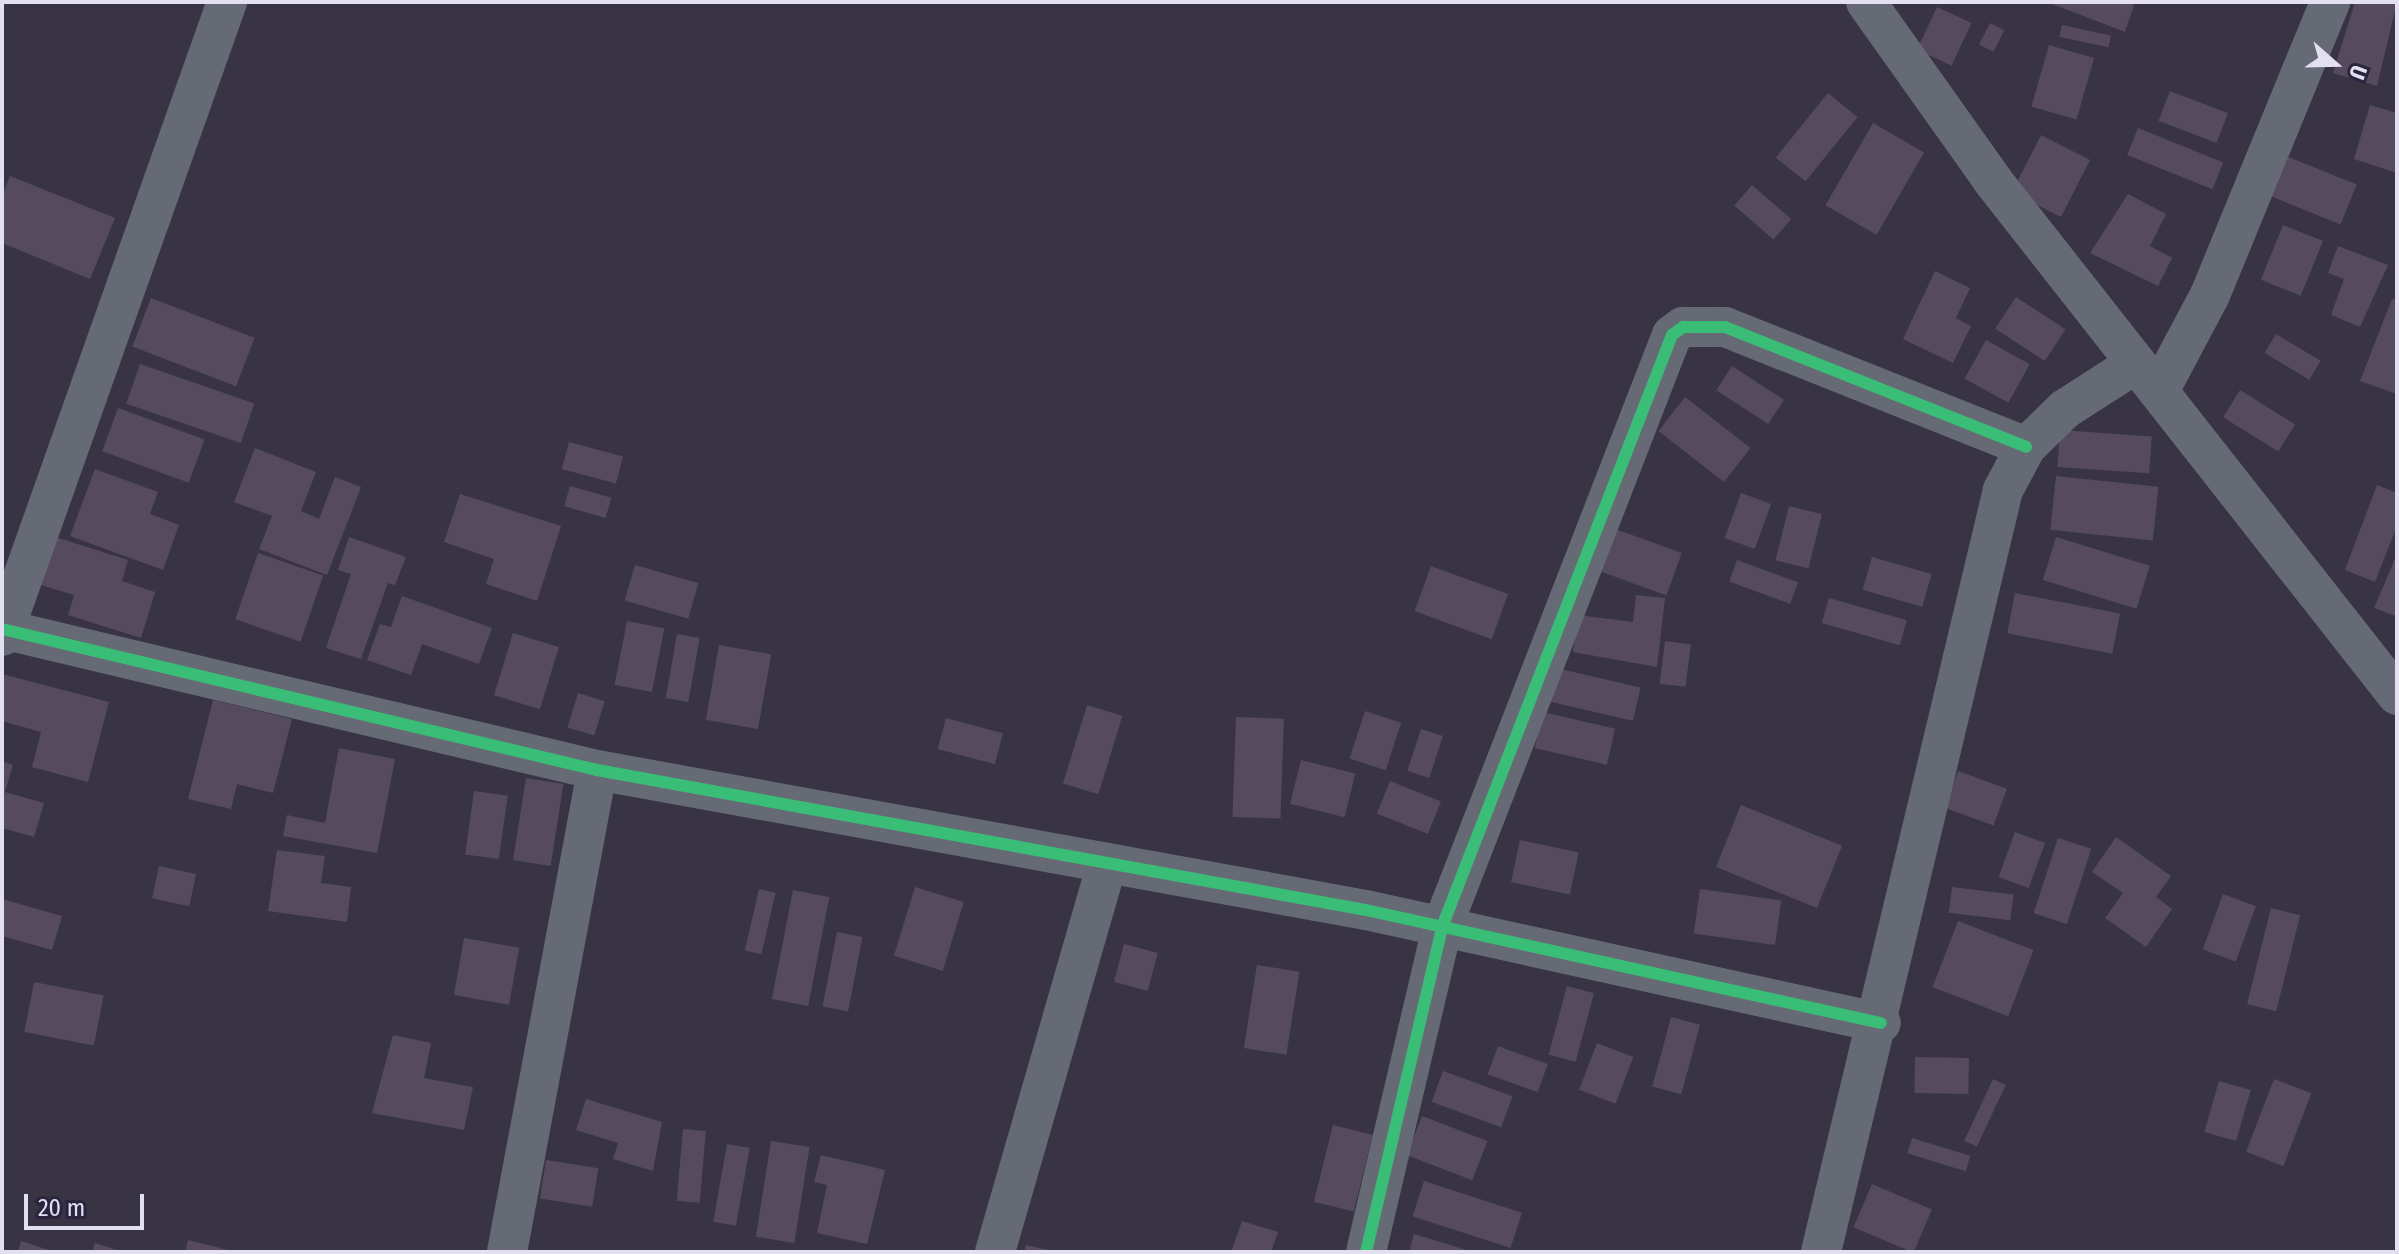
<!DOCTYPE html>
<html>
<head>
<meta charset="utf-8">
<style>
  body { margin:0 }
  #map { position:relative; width:2399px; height:1254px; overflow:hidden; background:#383444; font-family:"Fira Sans Condensed",sans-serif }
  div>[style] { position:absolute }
  .building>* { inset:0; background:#564b5e; transform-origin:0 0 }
  .street>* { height:40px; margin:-20px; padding:0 20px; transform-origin:20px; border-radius:20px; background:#666a75 }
  .cycleway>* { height:12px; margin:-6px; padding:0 6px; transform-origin:6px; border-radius:6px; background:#3abd76 }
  span { translate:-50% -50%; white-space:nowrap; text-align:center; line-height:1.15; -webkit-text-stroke:6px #2a243f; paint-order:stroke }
  .frame { position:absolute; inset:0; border:4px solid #e3e0f2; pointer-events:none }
  .north { position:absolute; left:2295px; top:24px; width:80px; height:80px; -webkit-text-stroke:6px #2a243f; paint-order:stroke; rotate:110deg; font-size:22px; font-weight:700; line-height:32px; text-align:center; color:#e3e0f2 }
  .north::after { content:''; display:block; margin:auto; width:28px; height:36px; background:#e3e0f2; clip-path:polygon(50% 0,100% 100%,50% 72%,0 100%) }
  .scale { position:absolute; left:24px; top:1194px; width:120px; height:36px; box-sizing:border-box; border:4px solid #e3e0f2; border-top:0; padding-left:10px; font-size:24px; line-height:28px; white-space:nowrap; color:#e3e0f2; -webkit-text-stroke:6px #2a243f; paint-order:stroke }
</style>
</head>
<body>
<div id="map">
  <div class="building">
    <div style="clip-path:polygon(2047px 2px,2135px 2px,2125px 32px)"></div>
    <div style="clip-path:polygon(2355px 2px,2397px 2px,2377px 86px,2333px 73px)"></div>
    <div style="left:1937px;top:7px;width:38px;height:47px;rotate:25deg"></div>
    <div style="left:1990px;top:23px;width:16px;height:24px;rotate:27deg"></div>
    <div style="left:2062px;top:25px;width:50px;height:12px;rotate:12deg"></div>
    <div style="left:2049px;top:45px;width:47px;height:64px;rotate:16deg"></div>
    <div style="left:2170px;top:91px;width:62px;height:32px;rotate:21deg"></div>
    <div style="left:1828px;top:93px;width:38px;height:83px;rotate:39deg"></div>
    <div style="clip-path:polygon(2370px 105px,2397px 113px,2397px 173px,2354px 159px)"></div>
    <div style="left:1873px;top:123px;width:59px;height:95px;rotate:30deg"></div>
    <div style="left:2138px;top:128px;width:92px;height:29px;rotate:22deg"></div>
    <div style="left:2041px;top:135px;width:55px;height:64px;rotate:27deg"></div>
    <div style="left:2276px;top:152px;width:87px;height:43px;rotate:22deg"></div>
    <div style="clip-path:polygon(10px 176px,115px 218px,90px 279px,2px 243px,2px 196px)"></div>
    <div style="left:1752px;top:185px;width:52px;height:27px;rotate:41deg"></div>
    <div style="clip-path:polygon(2128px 194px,2166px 214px,2150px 246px,2172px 258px,2158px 286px,2090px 253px)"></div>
    <div style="left:2283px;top:225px;width:43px;height:59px;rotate:22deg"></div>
    <div style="clip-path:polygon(2338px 246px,2388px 265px,2360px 327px,2331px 315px,2344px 279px,2328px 273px)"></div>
    <div style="clip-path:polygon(1935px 271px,1970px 288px,1956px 318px,1971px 326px,1953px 363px,1903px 339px)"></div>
    <div style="left:2016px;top:297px;width:59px;height:38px;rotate:33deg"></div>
    <div style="left:151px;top:298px;width:111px;height:52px;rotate:21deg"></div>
    <div style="clip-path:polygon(2392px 299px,2397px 300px,2397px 394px,2360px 381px)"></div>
    <div style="left:2276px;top:334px;width:52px;height:22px;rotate:31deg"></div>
    <div style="left:1986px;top:340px;width:50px;height:44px;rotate:29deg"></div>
    <div style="left:140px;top:364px;width:121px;height:42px;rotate:19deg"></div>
    <div style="left:1732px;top:366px;width:62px;height:29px;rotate:33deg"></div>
    <div style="left:2240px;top:390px;width:65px;height:32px;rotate:32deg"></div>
    <div style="left:1685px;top:397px;width:83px;height:43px;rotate:38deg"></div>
    <div style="left:118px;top:408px;width:92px;height:46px;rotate:20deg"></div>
    <div style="left:2060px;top:430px;width:92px;height:37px;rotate:4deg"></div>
    <div style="left:569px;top:442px;width:56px;height:28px;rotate:15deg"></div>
    <div style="clip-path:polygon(255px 448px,316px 472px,301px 511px,319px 519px,335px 477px,361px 487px,327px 575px,259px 549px,272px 516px,234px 502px)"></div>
    <div style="clip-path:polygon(95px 469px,158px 492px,150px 514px,179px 525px,163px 570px,70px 536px)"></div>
    <div style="left:2056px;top:476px;width:103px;height:54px;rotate:6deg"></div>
    <div style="clip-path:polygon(2377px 485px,2397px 493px,2397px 526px,2375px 582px,2345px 570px)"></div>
    <div style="left:570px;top:486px;width:43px;height:21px;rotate:16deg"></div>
    <div style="left:1741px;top:493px;width:32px;height:48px;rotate:20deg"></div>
    <div style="clip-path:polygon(460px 494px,561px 526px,537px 601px,486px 584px,494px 559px,444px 542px)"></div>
    <div style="left:1789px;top:506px;width:34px;height:56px;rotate:14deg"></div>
    <div style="left:1599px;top:523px;width:88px;height:45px;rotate:20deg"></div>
    <div style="clip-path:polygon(52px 536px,128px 560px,122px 581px,155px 592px,141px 638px,68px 615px,74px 595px,37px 584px)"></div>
    <div style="clip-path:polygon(349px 537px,406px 557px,395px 585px,388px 583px,361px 659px,326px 648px,351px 574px,338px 570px)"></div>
    <div style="left:2056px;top:537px;width:98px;height:45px;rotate:17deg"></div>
    <div style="left:258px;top:553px;width:69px;height:70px;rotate:19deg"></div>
    <div style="clip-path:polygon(2397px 554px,2397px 612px,2395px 616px,2374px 608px)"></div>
    <div style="left:1872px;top:557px;width:62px;height:34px;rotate:16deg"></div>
    <div style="left:1737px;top:560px;width:65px;height:23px;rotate:20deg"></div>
    <div style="left:635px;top:565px;width:66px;height:37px;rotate:16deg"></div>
    <div style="left:1431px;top:566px;width:82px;height:48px;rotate:20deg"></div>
    <div style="left:2015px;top:593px;width:107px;height:41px;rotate:11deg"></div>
    <div style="clip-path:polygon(1636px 595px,1665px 598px,1657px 667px,1573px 652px,1578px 615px,1633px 622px)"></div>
    <div style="clip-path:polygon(402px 596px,492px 628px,479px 664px,422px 644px,411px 675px,367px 660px,380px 624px,391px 627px)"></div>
    <div style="left:1829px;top:598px;width:81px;height:26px;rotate:16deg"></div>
    <div style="left:627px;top:621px;width:38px;height:65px;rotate:11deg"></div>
    <div style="left:513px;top:633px;width:48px;height:65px;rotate:17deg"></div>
    <div style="left:677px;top:634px;width:23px;height:65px;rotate:10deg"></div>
    <div style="left:1665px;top:641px;width:26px;height:43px;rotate:7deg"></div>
    <div style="left:719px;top:645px;width:53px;height:76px;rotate:10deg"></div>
    <div style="left:1547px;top:666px;width:96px;height:34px;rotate:13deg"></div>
    <div style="clip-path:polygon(2px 674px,109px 702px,88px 782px,32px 767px,41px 732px,2px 721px)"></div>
    <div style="left:578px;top:693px;width:28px;height:36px;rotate:17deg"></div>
    <div style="clip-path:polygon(213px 700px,292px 719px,273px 793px,237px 784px,231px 809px,188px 799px)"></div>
    <div style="left:1087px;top:705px;width:37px;height:82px;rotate:17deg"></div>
    <div style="left:1365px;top:711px;width:38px;height:50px;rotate:18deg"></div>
    <div style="left:1543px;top:712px;width:74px;height:37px;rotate:13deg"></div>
    <div style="left:1236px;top:717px;width:48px;height:100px;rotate:2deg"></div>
    <div style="left:946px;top:718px;width:59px;height:32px;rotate:15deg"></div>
    <div style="left:1421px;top:729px;width:23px;height:44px;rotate:18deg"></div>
    <div style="clip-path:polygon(339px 748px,395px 759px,377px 853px,283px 836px,287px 815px,325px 823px)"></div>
    <div style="left:1301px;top:760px;width:56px;height:45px;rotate:14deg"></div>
    <div style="clip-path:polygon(2px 761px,13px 765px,5px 792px,44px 803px,34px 837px,2px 828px)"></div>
    <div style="left:1958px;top:771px;width:52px;height:39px;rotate:20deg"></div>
    <div style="left:526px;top:778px;width:38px;height:83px;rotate:9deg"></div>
    <div style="left:1390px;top:781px;width:55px;height:35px;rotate:22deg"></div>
    <div style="left:474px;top:791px;width:34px;height:64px;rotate:8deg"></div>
    <div style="left:1741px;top:805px;width:109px;height:67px;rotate:22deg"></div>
    <div style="left:2015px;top:832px;width:32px;height:48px;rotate:20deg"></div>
    <div style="clip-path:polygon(2116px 837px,2171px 876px,2156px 897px,2172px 909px,2146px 947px,2105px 918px,2123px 893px,2092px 872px)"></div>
    <div style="left:2058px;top:838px;width:35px;height:79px;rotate:18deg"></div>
    <div style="left:1520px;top:840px;width:60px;height:43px;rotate:12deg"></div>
    <div style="clip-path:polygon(277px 850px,325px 856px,321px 883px,351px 887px,347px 922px,268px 911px)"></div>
    <div style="left:159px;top:866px;width:38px;height:33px;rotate:12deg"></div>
    <div style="left:915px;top:887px;width:51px;height:72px;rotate:17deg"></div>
    <div style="left:1952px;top:887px;width:62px;height:26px;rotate:7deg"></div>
    <div style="left:759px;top:889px;width:17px;height:63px;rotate:13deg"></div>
    <div style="left:1700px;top:889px;width:82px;height:45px;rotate:8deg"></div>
    <div style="left:793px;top:890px;width:37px;height:111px;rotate:11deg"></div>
    <div style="left:2223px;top:894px;width:35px;height:59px;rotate:20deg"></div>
    <div style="clip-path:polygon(2px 899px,62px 916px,52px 950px,2px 936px)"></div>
    <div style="left:2271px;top:908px;width:30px;height:99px;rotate:14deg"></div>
    <div style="left:1958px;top:921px;width:81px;height:71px;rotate:21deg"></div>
    <div style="left:837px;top:932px;width:26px;height:76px;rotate:11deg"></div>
    <div style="left:464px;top:938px;width:56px;height:58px;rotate:10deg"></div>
    <div style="left:1124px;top:944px;width:35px;height:39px;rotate:15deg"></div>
    <div style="left:1257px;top:965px;width:43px;height:84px;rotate:9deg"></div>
    <div style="left:34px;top:982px;width:71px;height:51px;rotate:11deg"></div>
    <div style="left:1567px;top:986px;width:28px;height:71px;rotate:15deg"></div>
    <div style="left:1671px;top:1017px;width:30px;height:72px;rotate:15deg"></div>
    <div style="clip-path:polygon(393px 1035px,431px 1043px,424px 1078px,473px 1087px,464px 1130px,372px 1113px)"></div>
    <div style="left:1597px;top:1043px;width:39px;height:50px;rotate:21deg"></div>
    <div style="left:1498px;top:1046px;width:53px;height:30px;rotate:20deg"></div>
    <div style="left:1915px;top:1057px;width:54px;height:36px;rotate:1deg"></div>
    <div style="left:1443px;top:1071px;width:74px;height:33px;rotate:20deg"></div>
    <div style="left:1993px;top:1079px;width:14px;height:68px;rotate:25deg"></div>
    <div style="left:2274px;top:1079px;width:40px;height:78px;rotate:21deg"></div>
    <div style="left:2219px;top:1081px;width:33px;height:53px;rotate:16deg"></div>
    <div style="clip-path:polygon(586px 1099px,662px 1122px,653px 1171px,613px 1159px,618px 1143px,576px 1130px)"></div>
    <div style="left:1422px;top:1116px;width:70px;height:42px;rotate:21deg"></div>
    <div style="left:1333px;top:1125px;width:41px;height:79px;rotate:14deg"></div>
    <div style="left:683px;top:1129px;width:23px;height:72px;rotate:5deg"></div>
    <div style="left:1912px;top:1138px;width:61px;height:16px;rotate:17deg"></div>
    <div style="left:771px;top:1141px;width:39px;height:97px;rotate:9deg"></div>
    <div style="left:727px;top:1144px;width:23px;height:79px;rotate:10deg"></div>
    <div style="clip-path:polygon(821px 1155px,885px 1170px,867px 1244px,817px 1233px,827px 1185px,814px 1182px)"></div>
    <div style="left:546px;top:1160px;width:53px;height:39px;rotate:9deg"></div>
    <div style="left:1424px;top:1181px;width:103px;height:37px;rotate:18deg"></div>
    <div style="left:1872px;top:1184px;width:65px;height:47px;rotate:23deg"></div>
    <div style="clip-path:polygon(1242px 1221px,1278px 1232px,1271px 1252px,1231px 1252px)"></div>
    <div style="clip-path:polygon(1414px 1234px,1470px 1251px,1470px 1252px,1409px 1252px)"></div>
    <div style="clip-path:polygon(188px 1240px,232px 1251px,232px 1252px,185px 1252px)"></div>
    <div style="clip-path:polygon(21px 1241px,52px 1251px,52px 1252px,18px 1252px)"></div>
    <div style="clip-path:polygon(95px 1243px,120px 1251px,120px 1252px,92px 1252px)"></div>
    <div style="clip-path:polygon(1026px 1245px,1053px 1251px,1053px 1252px,1024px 1252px)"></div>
  </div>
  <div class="street">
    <div style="left:1866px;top:2px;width:219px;rotate:54.6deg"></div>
    <div style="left:1993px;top:181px;width:654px;rotate:51.83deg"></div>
    <div style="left:2160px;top:389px;width:106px;rotate:-62deg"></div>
    <div style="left:2210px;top:295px;width:317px;rotate:-67.7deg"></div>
    <div style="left:2px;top:629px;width:611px;rotate:13.33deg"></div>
    <div style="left:597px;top:770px;width:782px;rotate:10.32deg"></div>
    <div style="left:1366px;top:910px;width:527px;rotate:12.38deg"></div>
    <div style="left:2px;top:636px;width:673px;rotate:-70.46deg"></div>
    <div style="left:507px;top:1252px;width:490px;rotate:-79.4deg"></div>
    <div style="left:995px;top:1252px;width:405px;rotate:-73.9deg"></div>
    <div style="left:1366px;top:1252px;width:334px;rotate:-76.8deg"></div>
    <div style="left:1442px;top:927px;width:635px;rotate:-68.77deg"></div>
    <div style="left:1672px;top:335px;width:14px;rotate:-36deg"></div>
    <div style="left:1683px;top:327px;width:42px"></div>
    <div style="left:1725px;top:327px;width:324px;rotate:21.7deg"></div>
    <div style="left:1821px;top:1252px;width:783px;rotate:-76.57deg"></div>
    <div style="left:2003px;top:490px;width:49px;rotate:-61.9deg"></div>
    <div style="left:2026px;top:447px;width:54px;rotate:-44.3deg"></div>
    <div style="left:2065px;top:409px;width:83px;rotate:-32.7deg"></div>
  </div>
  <div class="cycleway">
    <div style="left:2px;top:629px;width:611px;rotate:13.33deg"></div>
    <div style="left:597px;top:770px;width:782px;rotate:10.32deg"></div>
    <div style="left:1366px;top:910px;width:527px;rotate:12.38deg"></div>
    <div style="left:1366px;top:1252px;width:334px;rotate:-76.8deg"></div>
    <div style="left:1442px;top:927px;width:635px;rotate:-68.77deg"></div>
    <div style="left:1672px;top:335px;width:14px;rotate:-36deg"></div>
    <div style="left:1683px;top:327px;width:42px"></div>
    <div style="left:1725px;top:327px;width:324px;rotate:21.7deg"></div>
  </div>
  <div class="frame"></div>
  <div class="north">U</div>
  <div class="scale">20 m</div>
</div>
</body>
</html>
